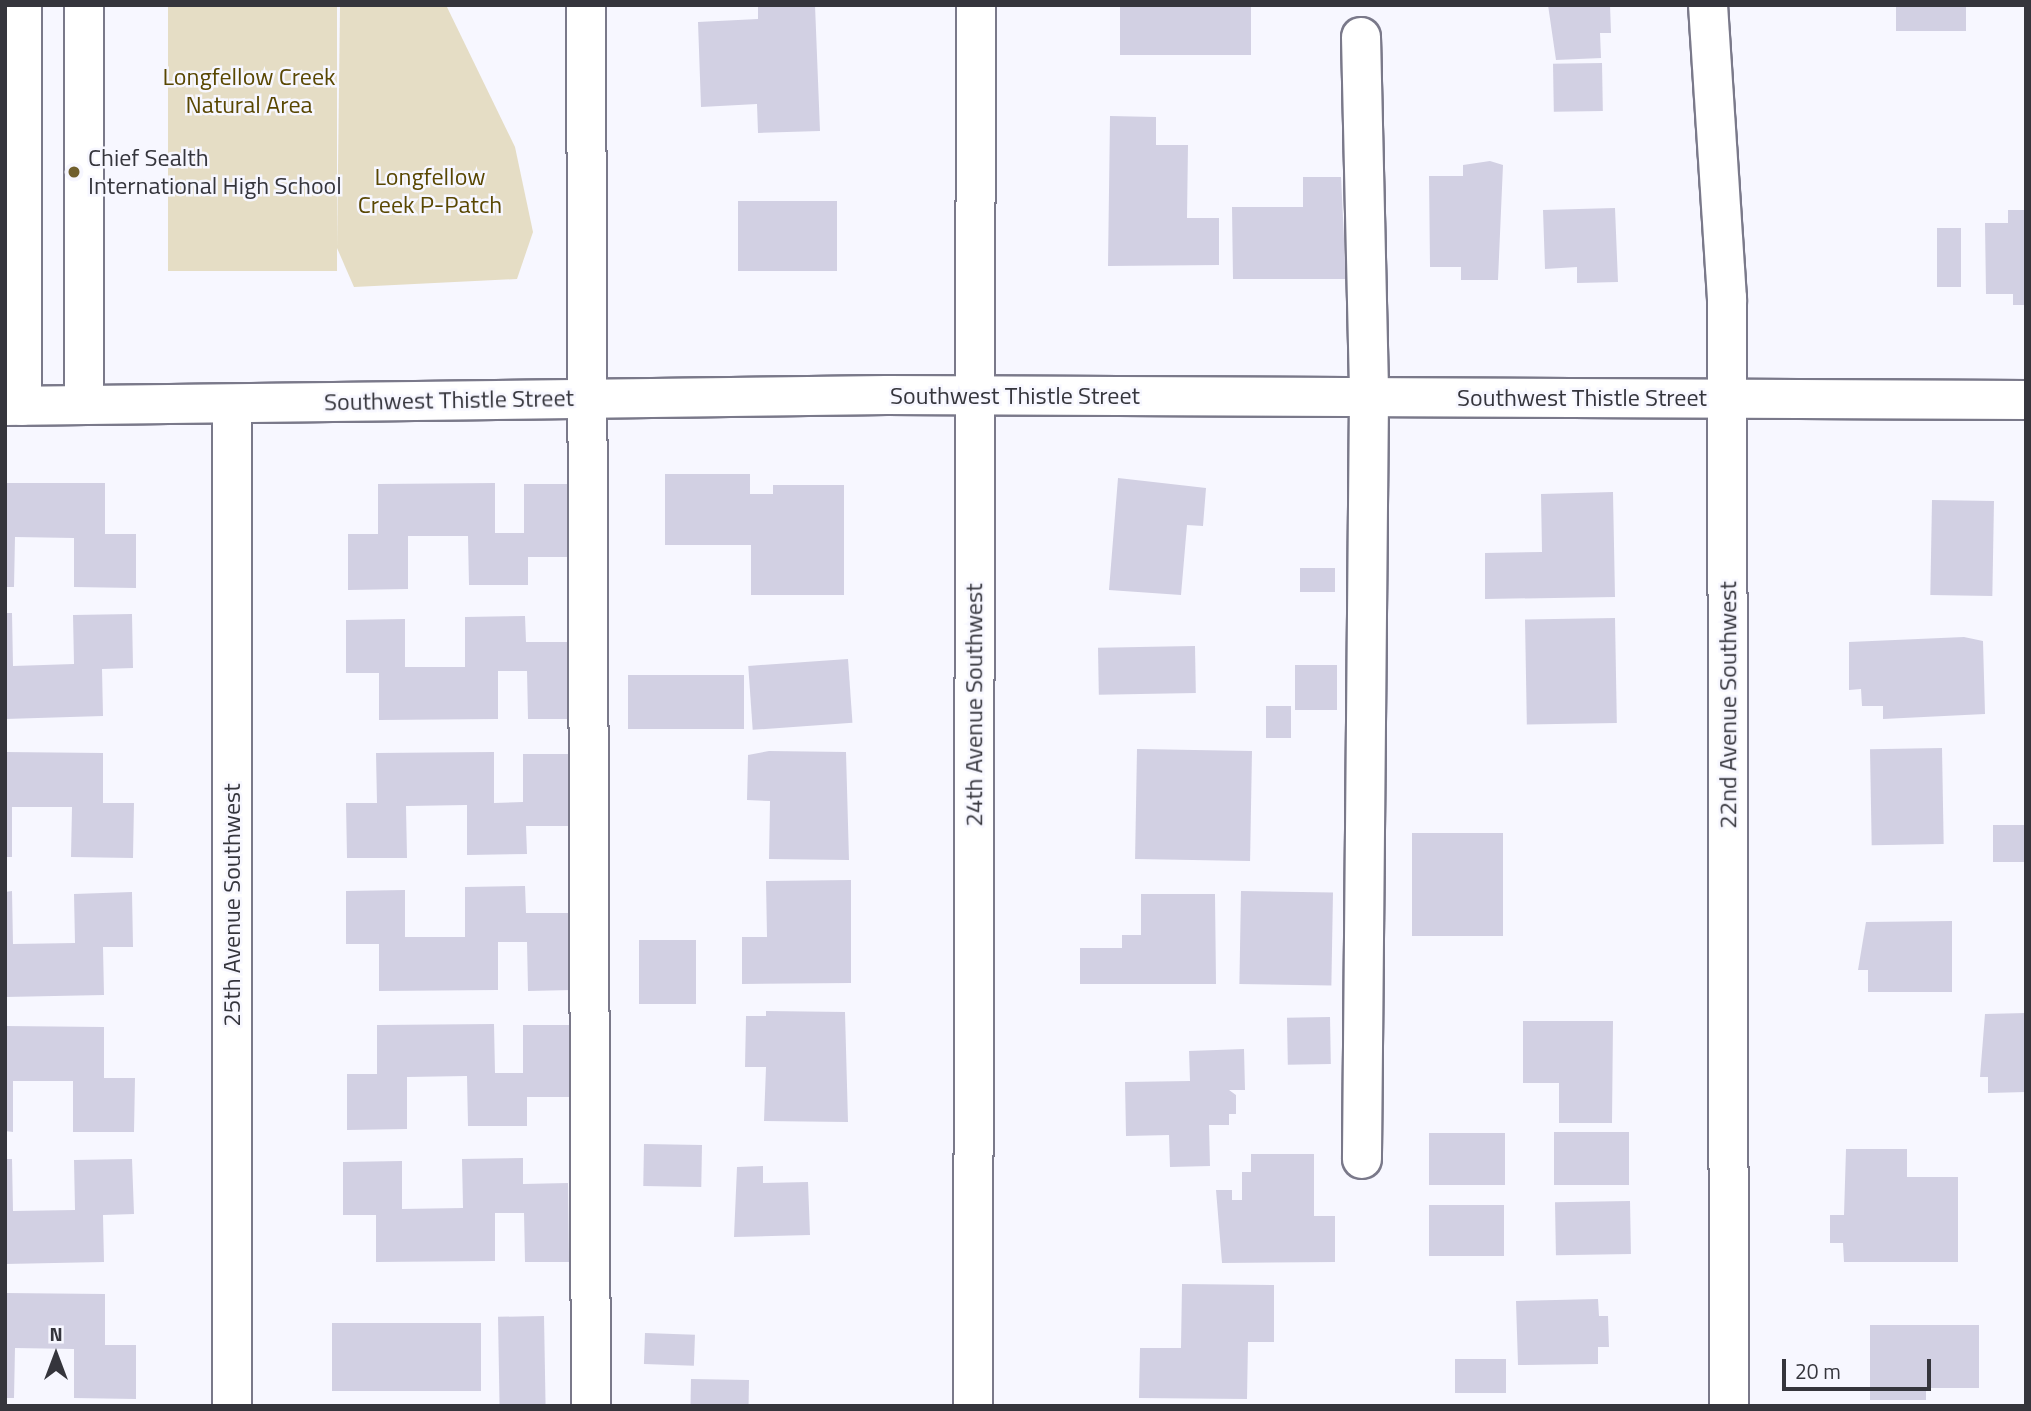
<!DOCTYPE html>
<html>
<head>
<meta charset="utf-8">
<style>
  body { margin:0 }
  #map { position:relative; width:2031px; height:1411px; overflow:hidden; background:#f7f7ff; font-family:"Titillium Web",sans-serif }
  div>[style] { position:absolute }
  .green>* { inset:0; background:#e5ddc5; transform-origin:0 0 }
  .building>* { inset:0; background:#d2d0e3; transform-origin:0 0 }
  .roads { filter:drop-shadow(2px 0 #7a798a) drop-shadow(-2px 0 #7a798a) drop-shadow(0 2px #7a798a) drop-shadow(0 -2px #7a798a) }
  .minor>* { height:38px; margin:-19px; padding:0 19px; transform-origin:19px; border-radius:19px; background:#fff }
  .dots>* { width:19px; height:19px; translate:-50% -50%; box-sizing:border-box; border:4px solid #f7f7ff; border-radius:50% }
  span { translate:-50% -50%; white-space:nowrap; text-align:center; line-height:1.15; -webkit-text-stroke:5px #f7f7ff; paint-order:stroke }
  .park-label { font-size:24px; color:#594702 }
  .poi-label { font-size:24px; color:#35353c }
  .left { translate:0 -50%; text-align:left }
  .street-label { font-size:24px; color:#35353c }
  .frame { position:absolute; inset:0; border:7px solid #35353c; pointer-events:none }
  .north { position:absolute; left:21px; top:1320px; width:70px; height:70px; -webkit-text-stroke:5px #f7f7ff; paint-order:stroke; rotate:0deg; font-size:19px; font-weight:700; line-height:28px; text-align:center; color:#35353c }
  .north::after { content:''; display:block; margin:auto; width:24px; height:32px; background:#35353c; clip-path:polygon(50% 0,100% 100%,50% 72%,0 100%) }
  .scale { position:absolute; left:1782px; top:1359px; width:149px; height:32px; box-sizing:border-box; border:4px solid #35353c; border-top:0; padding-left:9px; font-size:21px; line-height:24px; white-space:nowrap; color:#35353c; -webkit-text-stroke:5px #f7f7ff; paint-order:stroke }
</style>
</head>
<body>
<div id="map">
  <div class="green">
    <div style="left:168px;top:5px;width:169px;height:266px"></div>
    <div style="clip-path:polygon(340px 5px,446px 5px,515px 147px,533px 232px,517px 279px,354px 287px,337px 248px)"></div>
  </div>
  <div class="building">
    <div style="clip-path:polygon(758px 5px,815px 5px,820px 131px,758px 133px,757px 104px,701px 107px,698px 22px,758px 19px)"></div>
    <div style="left:1120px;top:5px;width:131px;height:50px"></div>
    <div style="clip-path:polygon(1548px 5px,1610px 5px,1611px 33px,1600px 33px,1601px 58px,1556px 60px)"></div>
    <div style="left:1896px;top:5px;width:70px;height:26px"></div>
    <div style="left:1602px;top:63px;width:48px;height:49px;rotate:89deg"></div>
    <div style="clip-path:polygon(1110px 116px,1156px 117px,1156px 145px,1188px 145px,1187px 218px,1219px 218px,1219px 265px,1108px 266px)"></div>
    <div style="clip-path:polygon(1490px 161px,1503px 165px,1498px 280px,1461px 280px,1461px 267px,1430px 267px,1429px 176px,1463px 176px,1463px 165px)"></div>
    <div style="clip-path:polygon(1303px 177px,1341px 177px,1346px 279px,1233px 279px,1232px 207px,1303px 207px)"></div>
    <div style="left:837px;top:201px;width:70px;height:99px;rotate:90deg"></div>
    <div style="clip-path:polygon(1615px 208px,1618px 282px,1577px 283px,1577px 267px,1545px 269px,1543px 210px)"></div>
    <div style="clip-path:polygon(2008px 210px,2026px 210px,2026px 305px,2013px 305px,2013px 294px,1986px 294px,1985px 223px,2008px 223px)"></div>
    <div style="left:1937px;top:228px;width:24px;height:59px"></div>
    <div style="clip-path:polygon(665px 474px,750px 474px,750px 494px,773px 494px,773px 485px,844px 485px,844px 595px,751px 595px,751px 545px,665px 545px)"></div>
    <div style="clip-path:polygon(1118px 478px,1206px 488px,1203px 526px,1187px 525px,1181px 595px,1109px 590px)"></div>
    <div style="clip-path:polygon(5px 483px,105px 483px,105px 534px,136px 534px,136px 588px,74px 587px,74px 538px,15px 537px,14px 587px,5px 587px)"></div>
    <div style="clip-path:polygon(495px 483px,495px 533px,524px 533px,524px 484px,572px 484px,572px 557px,528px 557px,528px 585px,469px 585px,468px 536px,408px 536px,408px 589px,348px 590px,348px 534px,378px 534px,378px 484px)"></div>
    <div style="clip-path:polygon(1613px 492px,1615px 597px,1485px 599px,1485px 553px,1542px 552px,1541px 494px)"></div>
    <div style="left:1932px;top:500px;width:62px;height:95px;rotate:1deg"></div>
    <div style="left:1300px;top:568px;width:35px;height:24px"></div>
    <div style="clip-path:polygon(5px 613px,12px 613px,13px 666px,74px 664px,73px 615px,132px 614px,133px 668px,102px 669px,103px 716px,5px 719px)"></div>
    <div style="clip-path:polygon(525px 616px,526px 642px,571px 642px,572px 719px,528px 719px,527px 671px,498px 671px,498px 719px,379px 720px,379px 673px,346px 673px,346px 620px,405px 619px,405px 667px,465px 667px,465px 617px)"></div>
    <div style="left:1615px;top:618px;width:105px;height:90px;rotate:89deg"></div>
    <div style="clip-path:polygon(1964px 637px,1983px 641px,1985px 714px,1883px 719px,1883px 706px,1862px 706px,1861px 689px,1849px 690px,1849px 642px)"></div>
    <div style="left:1195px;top:646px;width:47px;height:97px;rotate:89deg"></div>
    <div style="left:848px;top:659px;width:64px;height:100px;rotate:86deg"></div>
    <div style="left:1295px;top:665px;width:42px;height:45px"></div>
    <div style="left:744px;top:675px;width:54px;height:116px;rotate:90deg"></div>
    <div style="left:1266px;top:706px;width:25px;height:32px"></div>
    <div style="left:1942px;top:748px;width:96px;height:72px;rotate:89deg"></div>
    <div style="left:1137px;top:749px;width:115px;height:110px;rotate:1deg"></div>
    <div style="clip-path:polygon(769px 751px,846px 752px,849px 860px,769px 859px,770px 801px,747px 800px,748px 755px)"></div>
    <div style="clip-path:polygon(5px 752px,103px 753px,103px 803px,134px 803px,133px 858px,71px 857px,72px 807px,12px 807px,12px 857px,5px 857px)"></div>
    <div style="clip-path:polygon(494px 752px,494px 803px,523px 802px,523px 754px,570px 754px,571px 826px,526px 826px,527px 854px,467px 855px,467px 805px,406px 806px,407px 858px,347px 858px,346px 803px,377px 803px,376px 753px)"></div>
    <div style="left:2026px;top:825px;width:37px;height:33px;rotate:90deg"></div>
    <div style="left:1412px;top:833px;width:91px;height:103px"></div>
    <div style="clip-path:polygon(851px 880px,851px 983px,742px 984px,742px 937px,767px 937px,766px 881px)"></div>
    <div style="clip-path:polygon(525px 886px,526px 913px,571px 913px,572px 990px,528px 991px,527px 942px,498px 942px,498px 990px,379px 991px,379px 944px,346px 944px,346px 891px,405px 890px,405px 937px,465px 937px,465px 887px)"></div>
    <div style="clip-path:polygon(12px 891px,13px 944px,75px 943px,74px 894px,132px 892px,133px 947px,103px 947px,104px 995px,5px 997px,5px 892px)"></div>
    <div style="left:1241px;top:891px;width:92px;height:93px;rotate:1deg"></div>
    <div style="clip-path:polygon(1141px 894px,1215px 894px,1216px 984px,1080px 984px,1080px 948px,1122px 948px,1122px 935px,1141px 935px)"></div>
    <div style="clip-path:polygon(1952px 921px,1952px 992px,1868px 992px,1868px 970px,1858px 970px,1866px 922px)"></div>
    <div style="left:639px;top:940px;width:57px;height:64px"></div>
    <div style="clip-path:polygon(766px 1011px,845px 1012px,848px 1122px,764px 1121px,766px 1067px,745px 1067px,746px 1016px,766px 1016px)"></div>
    <div style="clip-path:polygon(2026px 1013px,2026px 1092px,1988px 1093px,1988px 1077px,1980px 1077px,1985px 1014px)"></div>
    <div style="left:1330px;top:1017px;width:47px;height:43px;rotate:89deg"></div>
    <div style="clip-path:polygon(1523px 1021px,1613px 1021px,1612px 1123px,1559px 1123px,1559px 1083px,1523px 1083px)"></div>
    <div style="clip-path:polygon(494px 1024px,495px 1073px,523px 1073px,523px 1025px,571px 1025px,571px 1097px,527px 1097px,527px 1126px,468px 1126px,467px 1076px,407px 1077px,407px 1129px,347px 1130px,347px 1074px,377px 1074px,377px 1025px)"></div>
    <div style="clip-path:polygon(5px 1026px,104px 1027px,104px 1078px,135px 1078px,134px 1132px,73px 1132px,73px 1081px,13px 1081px,13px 1132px,5px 1131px)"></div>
    <div style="clip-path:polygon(1244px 1049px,1245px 1090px,1229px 1090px,1236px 1095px,1236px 1114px,1229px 1114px,1229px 1125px,1209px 1125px,1210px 1166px,1170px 1167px,1169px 1135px,1126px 1136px,1125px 1082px,1190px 1081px,1189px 1051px)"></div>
    <div style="left:1554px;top:1132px;width:75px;height:53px"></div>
    <div style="left:1429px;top:1133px;width:76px;height:52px"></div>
    <div style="left:644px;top:1144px;width:58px;height:42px;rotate:1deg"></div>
    <div style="clip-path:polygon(1846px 1149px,1907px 1149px,1907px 1177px,1958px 1177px,1958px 1262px,1844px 1262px,1843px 1243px,1830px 1243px,1830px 1215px,1844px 1215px)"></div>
    <div style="clip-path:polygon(1251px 1154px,1314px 1154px,1314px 1216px,1335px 1216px,1335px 1262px,1222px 1263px,1216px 1190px,1232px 1190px,1232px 1200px,1242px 1200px,1242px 1172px,1251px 1172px)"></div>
    <div style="clip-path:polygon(523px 1158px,523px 1184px,568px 1183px,569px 1262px,525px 1262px,524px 1213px,495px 1213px,495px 1261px,376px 1262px,376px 1215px,343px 1215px,343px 1162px,402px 1161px,402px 1209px,463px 1208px,462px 1159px)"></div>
    <div style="clip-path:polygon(5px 1159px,12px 1159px,13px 1211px,75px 1210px,74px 1160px,132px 1159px,134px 1214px,103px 1215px,104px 1262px,5px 1264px)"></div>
    <div style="clip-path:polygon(763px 1166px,763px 1183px,808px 1182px,810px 1235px,734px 1237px,737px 1167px)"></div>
    <div style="left:1630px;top:1201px;width:53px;height:75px;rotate:89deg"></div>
    <div style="left:1429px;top:1205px;width:75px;height:51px"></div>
    <div style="clip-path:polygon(1182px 1284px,1274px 1285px,1274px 1342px,1248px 1342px,1247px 1399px,1139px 1398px,1140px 1348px,1181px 1348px)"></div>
    <div style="clip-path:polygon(5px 1293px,105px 1294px,105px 1345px,136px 1345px,136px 1399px,74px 1398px,74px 1349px,15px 1348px,14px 1398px,5px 1398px)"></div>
    <div style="clip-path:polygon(1598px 1299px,1599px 1316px,1608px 1316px,1609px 1347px,1598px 1347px,1598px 1364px,1518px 1365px,1516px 1301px)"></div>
    <div style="left:544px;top:1316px;width:90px;height:46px;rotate:89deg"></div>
    <div style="left:332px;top:1323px;width:149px;height:68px"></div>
    <div style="clip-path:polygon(1870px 1325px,1979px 1325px,1979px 1388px,1926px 1388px,1926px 1400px,1870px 1400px)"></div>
    <div style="left:645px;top:1333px;width:50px;height:31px;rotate:2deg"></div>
    <div style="left:1455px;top:1359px;width:51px;height:34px"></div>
    <div style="left:691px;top:1379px;width:58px;height:27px;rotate:1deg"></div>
  </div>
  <div class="roads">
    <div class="minor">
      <div style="left:22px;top:5px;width:401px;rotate:90deg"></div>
      <div style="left:84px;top:5px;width:400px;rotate:90deg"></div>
      <div style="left:586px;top:5px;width:1401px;rotate:89.8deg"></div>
      <div style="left:1708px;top:5px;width:294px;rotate:86.3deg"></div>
      <div style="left:1727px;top:298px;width:1108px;rotate:89.9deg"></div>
      <div style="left:1361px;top:37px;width:361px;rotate:88.7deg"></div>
      <div style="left:1369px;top:398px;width:761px;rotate:90.53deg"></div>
      <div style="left:232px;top:404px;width:1002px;rotate:90deg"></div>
      <div style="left:5px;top:406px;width:882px;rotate:-0.71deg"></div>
      <div style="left:887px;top:395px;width:1139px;rotate:0.25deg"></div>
      <div style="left:973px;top:1406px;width:1401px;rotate:-89.88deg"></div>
    </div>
  </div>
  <div class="dots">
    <div style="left:74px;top:172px;background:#71602e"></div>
  </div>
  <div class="park-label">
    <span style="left:249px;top:91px">Longfellow Creek<br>Natural Area</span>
    <span style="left:430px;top:191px">Longfellow<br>Creek P-Patch</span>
  </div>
  <div class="poi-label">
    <span class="left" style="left:88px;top:172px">Chief Sealth<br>International High School</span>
  </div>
  <div class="street-label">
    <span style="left:1015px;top:396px">Southwest Thistle Street</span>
    <span style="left:1582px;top:398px">Southwest Thistle Street</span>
    <span style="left:449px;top:400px;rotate:-1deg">Southwest Thistle Street</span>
    <span style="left:974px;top:705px;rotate:-90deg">24th Avenue Southwest</span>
    <span style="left:1728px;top:705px;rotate:-90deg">22nd Avenue Southwest</span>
    <span style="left:232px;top:905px;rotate:-90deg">25th Avenue Southwest</span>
  </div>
  <div class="frame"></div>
  <div class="north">N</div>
  <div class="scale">20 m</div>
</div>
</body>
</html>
